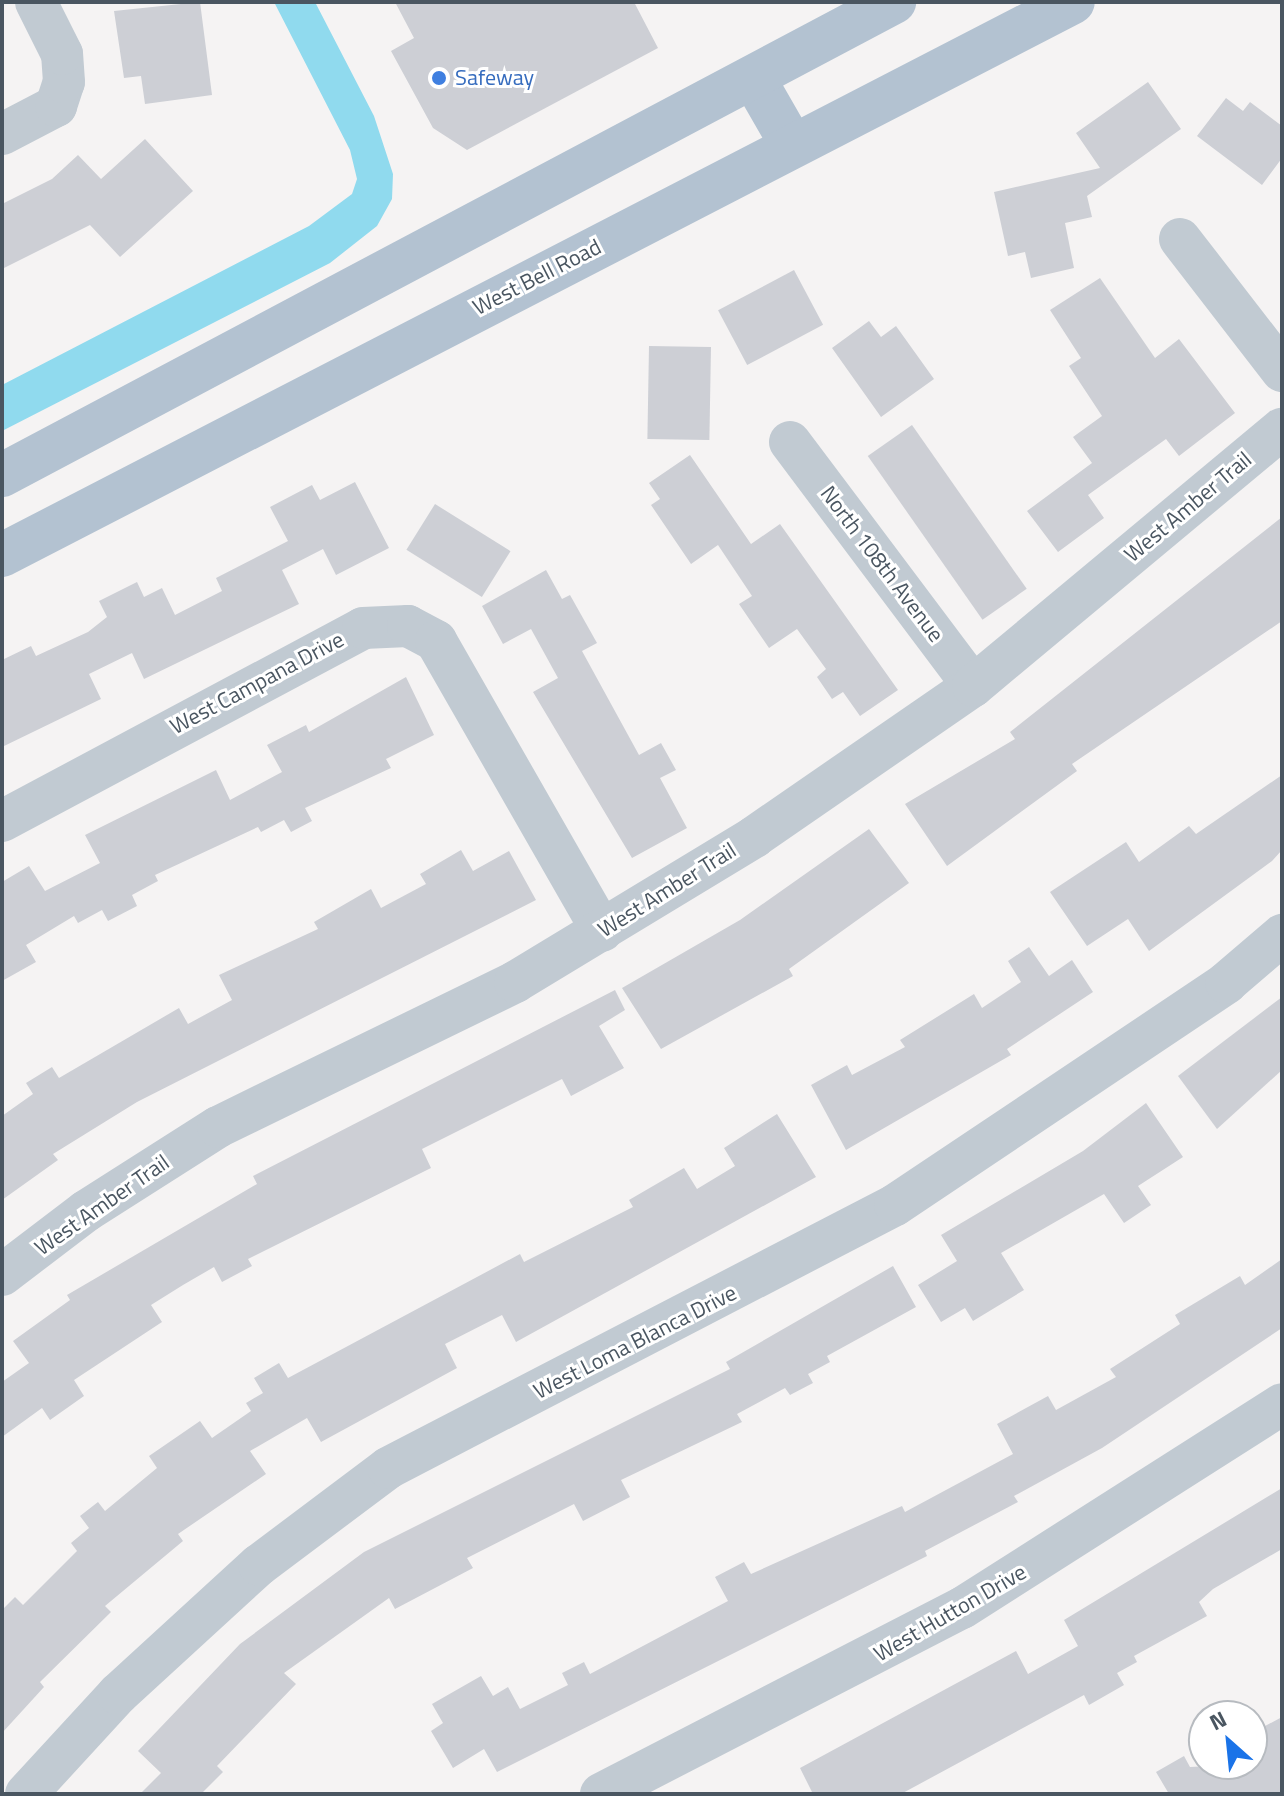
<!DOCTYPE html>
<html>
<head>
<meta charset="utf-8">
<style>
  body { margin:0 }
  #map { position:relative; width:1284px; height:1796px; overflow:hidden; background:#f5f3f3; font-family:"Titillium Web",sans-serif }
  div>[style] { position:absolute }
  .water>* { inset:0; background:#90daee }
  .building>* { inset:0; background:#cdcfd5; transform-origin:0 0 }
  .minor>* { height:42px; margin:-21px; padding:0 21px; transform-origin:21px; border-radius:21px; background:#c1cad2 }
  .major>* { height:44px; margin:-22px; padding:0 22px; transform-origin:22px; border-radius:22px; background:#b3c2d1 }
  .dots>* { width:22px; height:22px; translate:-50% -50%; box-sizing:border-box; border:4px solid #fff; border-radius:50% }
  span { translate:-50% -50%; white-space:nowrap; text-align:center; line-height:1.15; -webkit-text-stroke:6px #fff; paint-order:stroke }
  .shop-label { font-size:22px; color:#366cbe }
  .left { translate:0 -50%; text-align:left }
  .street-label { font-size:22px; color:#4a5661 }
  .frame { position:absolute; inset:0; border:4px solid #4a5661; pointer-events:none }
  .north { position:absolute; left:1188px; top:1700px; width:80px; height:80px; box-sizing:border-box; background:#fff; border:2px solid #b7bbc0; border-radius:50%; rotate:333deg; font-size:22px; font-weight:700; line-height:32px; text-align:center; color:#4a5661 }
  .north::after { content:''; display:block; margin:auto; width:28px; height:36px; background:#1a73e8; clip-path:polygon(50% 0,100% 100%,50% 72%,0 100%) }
</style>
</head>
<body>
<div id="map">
  <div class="water">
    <div style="clip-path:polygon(274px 2px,315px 2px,374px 116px,393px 174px,392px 199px,377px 226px,330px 263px,2px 431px,2px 385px,309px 226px,352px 194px,357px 179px,350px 150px)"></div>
  </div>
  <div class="building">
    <div style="clip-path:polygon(200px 2px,212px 95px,145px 104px,141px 76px,124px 78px,114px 11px)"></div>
    <div style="clip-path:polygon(395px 2px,634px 2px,658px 48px,467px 150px,433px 128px,391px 51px,414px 38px)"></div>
    <div style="clip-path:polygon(1148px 82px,1181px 129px,1087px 196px,1092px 217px,1065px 223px,1074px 268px,1031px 278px,1025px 252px,1008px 256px,994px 192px,1100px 168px,1076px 133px)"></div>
    <div style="clip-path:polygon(1226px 98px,1243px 111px,1250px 102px,1282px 126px,1282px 158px,1262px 185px,1197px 136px)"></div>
    <div style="clip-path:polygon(145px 139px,193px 191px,120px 257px,90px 225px,2px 269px,2px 204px,52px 179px,78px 155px,101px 179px)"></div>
    <div style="left:794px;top:270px;width:62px;height:86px;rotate:62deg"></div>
    <div style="clip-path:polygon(1100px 278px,1155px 358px,1179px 339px,1235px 413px,1179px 456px,1166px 439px,1088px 495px,1104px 518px,1058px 552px,1027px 511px,1092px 463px,1073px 437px,1102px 416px,1069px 366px,1081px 358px,1050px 310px)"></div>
    <div style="clip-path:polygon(869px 321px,881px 337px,896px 326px,934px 379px,881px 417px,832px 348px)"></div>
    <div style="left:649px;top:346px;width:62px;height:93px;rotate:1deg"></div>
    <div style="left:912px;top:425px;width:200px;height:54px;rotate:55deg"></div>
    <div style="clip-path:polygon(690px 455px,751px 544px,780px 524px,898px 690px,860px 716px,843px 692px,832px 699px,817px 677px,826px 669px,797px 629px,769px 648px,739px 604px,752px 596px,718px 545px,691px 564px,651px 505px,660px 499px,649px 483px)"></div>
    <div style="clip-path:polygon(355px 482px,389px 548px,336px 575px,323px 549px,282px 570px,299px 604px,144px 679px,132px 653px,89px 674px,101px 699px,2px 747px,2px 660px,31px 646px,36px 656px,88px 632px,107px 617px,99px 601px,137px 582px,144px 597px,162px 588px,175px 615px,222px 591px,216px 578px,288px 541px,270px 507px,312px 485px,320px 500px)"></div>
    <div style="left:435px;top:504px;width:89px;height:54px;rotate:32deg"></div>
    <div style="clip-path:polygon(1282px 517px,1282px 621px,1072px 764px,1077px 771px,947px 866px,905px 804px,1015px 739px,1010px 732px)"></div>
    <div style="clip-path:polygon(546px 570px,562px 599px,570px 595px,597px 643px,582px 651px,639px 755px,661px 743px,676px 770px,660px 778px,687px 828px,632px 858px,533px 692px,558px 678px,531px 629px,503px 644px,482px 606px)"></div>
    <div style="clip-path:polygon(406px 677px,434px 735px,386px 759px,391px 768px,305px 808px,312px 821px,291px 832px,284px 820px,261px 832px,258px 827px,155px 875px,158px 881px,132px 895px,137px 906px,108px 921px,102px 910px,78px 923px,74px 916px,26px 945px,36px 962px,2px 981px,2px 882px,29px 866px,45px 891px,100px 863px,85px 835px,216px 770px,230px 800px,282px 772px,267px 745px,306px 725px,309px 732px)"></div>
    <div style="clip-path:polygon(1282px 775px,1282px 850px,1272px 861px,1149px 951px,1128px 919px,1087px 946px,1050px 892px,1126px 842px,1139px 862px,1189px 826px,1196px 834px)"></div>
    <div style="clip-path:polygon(869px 829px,909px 883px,789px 969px,793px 976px,661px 1049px,622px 988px,740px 920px)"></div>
    <div style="clip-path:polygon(461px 850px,473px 871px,509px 851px,536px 900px,137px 1102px,53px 1154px,58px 1160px,2px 1200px,2px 1116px,33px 1094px,26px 1083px,52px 1067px,59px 1078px,179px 1008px,188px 1024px,232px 1000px,219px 975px,318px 929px,314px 922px,371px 889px,381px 908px,426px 884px,420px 874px)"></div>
    <div style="clip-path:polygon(1029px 947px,1049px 976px,1072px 960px,1093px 992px,1007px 1049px,1011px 1055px,846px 1150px,811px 1085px,847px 1065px,852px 1075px,905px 1047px,900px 1040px,974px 994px,982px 1008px,1021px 982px,1008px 961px)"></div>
    <div style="clip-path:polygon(615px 990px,625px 1010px,599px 1026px,624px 1068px,571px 1096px,562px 1079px,422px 1149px,431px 1168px,248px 1259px,252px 1266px,222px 1282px,214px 1267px,183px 1285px,151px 1305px,162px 1322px,74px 1380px,84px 1396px,50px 1420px,42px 1408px,2px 1437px,2px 1382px,29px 1363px,13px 1341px,70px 1300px,67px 1295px,257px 1184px,253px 1176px)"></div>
    <div style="clip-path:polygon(1282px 997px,1282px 1070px,1217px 1129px,1178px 1076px)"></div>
    <div style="clip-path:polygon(1146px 1103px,1183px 1157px,1138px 1186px,1151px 1205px,1124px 1223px,1104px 1194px,1001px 1253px,1024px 1290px,973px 1321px,965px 1308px,941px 1322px,918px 1285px,957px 1261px,941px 1235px,1083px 1151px)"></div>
    <div style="clip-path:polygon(777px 1114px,816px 1177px,516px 1342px,502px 1315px,445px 1344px,457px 1368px,321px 1442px,307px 1418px,250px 1451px,266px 1474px,178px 1534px,183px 1541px,105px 1606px,111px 1612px,40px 1682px,44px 1687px,2px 1733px,2px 1610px,15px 1597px,23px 1605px,77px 1551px,71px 1543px,89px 1528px,80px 1516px,98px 1502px,105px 1511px,157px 1468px,149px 1456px,200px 1421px,212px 1438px,251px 1411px,246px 1403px,263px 1393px,254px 1378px,279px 1363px,288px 1378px,520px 1254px,524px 1262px,633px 1207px,629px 1200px,684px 1168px,697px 1189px,735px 1166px,724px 1148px)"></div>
    <div style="clip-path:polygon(1282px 1259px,1282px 1328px,1102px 1448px,1014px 1496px,1018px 1502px,925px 1551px,927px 1556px,497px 1772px,484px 1749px,453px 1768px,431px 1731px,443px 1723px,432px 1704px,481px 1676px,493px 1696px,508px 1687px,520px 1709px,568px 1685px,562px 1673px,584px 1662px,590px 1674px,728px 1601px,715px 1577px,744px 1562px,751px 1574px,902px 1506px,905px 1512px,1013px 1454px,997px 1424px,1048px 1396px,1056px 1410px,1116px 1377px,1110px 1369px,1180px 1324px,1175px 1315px,1240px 1276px,1245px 1285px)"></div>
    <div style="clip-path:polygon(893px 1266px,916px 1307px,827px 1356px,830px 1362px,808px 1374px,813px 1383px,790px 1395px,785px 1388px,737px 1414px,742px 1422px,621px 1480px,630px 1497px,583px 1521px,574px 1504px,467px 1558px,473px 1568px,395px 1609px,389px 1598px,284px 1673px,296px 1684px,217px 1766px,223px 1772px,201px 1794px,140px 1794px,161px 1773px,138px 1751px,240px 1644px,364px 1552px,730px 1369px,726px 1362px)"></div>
    <div style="clip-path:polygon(1282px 1488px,1282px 1549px,1213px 1589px,1199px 1602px,1207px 1616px,1134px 1656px,1137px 1662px,1117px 1673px,1124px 1685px,1089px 1705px,1084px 1695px,901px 1794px,813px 1794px,800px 1768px,1016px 1651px,1028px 1674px,1078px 1646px,1064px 1620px)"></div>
    <div style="clip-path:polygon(1282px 1717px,1282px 1794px,1169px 1794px,1156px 1772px,1184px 1756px,1190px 1767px,1252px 1764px,1252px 1733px)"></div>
  </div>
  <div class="minor">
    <div style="left:2px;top:134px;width:61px;rotate:-27.4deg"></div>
    <div style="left:56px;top:106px;width:25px;rotate:-72deg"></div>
    <div style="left:64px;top:82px;width:28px;rotate:-94deg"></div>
    <div style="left:62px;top:54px;width:58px;rotate:-116.6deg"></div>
    <div style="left:1180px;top:239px;width:167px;rotate:52.3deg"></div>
    <div style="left:790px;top:442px;width:305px;rotate:53.1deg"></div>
    <div style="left:2px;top:821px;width:409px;rotate:-28.1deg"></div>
    <div style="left:363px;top:628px;width:45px;rotate:-2.5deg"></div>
    <div style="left:408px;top:626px;width:32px;rotate:28deg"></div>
    <div style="left:436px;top:641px;width:334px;rotate:60.2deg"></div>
    <div style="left:2px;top:1275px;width:106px;rotate:-37.3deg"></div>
    <div style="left:86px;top:1211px;width:156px;rotate:-32.5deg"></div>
    <div style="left:218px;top:1127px;width:331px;rotate:-26deg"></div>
    <div style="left:515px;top:982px;width:280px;rotate:-31.2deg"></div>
    <div style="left:754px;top:837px;width:266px;rotate:-34.6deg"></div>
    <div style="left:973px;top:686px;width:402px;rotate:-39.8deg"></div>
    <div style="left:26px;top:1794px;width:136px;rotate:-47.4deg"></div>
    <div style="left:118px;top:1694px;width:191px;rotate:-42.5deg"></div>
    <div style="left:259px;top:1565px;width:161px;rotate:-36.9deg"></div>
    <div style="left:388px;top:1468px;width:571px;rotate:-27.42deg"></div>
    <div style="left:895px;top:1205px;width:399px;rotate:-33.8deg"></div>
    <div style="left:1226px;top:983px;width:74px;rotate:-40.6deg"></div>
    <div style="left:601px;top:1794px;width:406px;rotate:-27.3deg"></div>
    <div style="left:962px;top:1608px;width:379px;rotate:-32.5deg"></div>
  </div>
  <div class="major">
    <div style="left:754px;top:79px;width:76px;rotate:60.1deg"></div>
    <div style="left:2px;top:475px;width:1010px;rotate:-27.94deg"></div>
    <div style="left:2px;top:555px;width:1205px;rotate:-27.31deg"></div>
  </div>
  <div class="dots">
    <div style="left:439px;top:78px;background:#3f7fe0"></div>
  </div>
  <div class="shop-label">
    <span class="left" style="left:455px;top:78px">Safeway</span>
  </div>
  <div class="street-label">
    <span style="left:537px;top:277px;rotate:-27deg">West Bell Road</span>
    <span style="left:1188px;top:507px;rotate:-40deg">West Amber Trail</span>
    <span style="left:882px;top:564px;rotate:53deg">North 108th Avenue</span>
    <span style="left:257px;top:683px;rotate:-28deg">West Campana Drive</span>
    <span style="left:667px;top:890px;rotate:-32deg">West Amber Trail</span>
    <span style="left:102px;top:1205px;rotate:-35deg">West Amber Trail</span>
    <span style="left:635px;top:1342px;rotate:-27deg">West Loma Blanca Drive</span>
    <span style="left:950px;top:1613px;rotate:-30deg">West Hutton Drive</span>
  </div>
  <div class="frame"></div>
  <div class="north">N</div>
</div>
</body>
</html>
